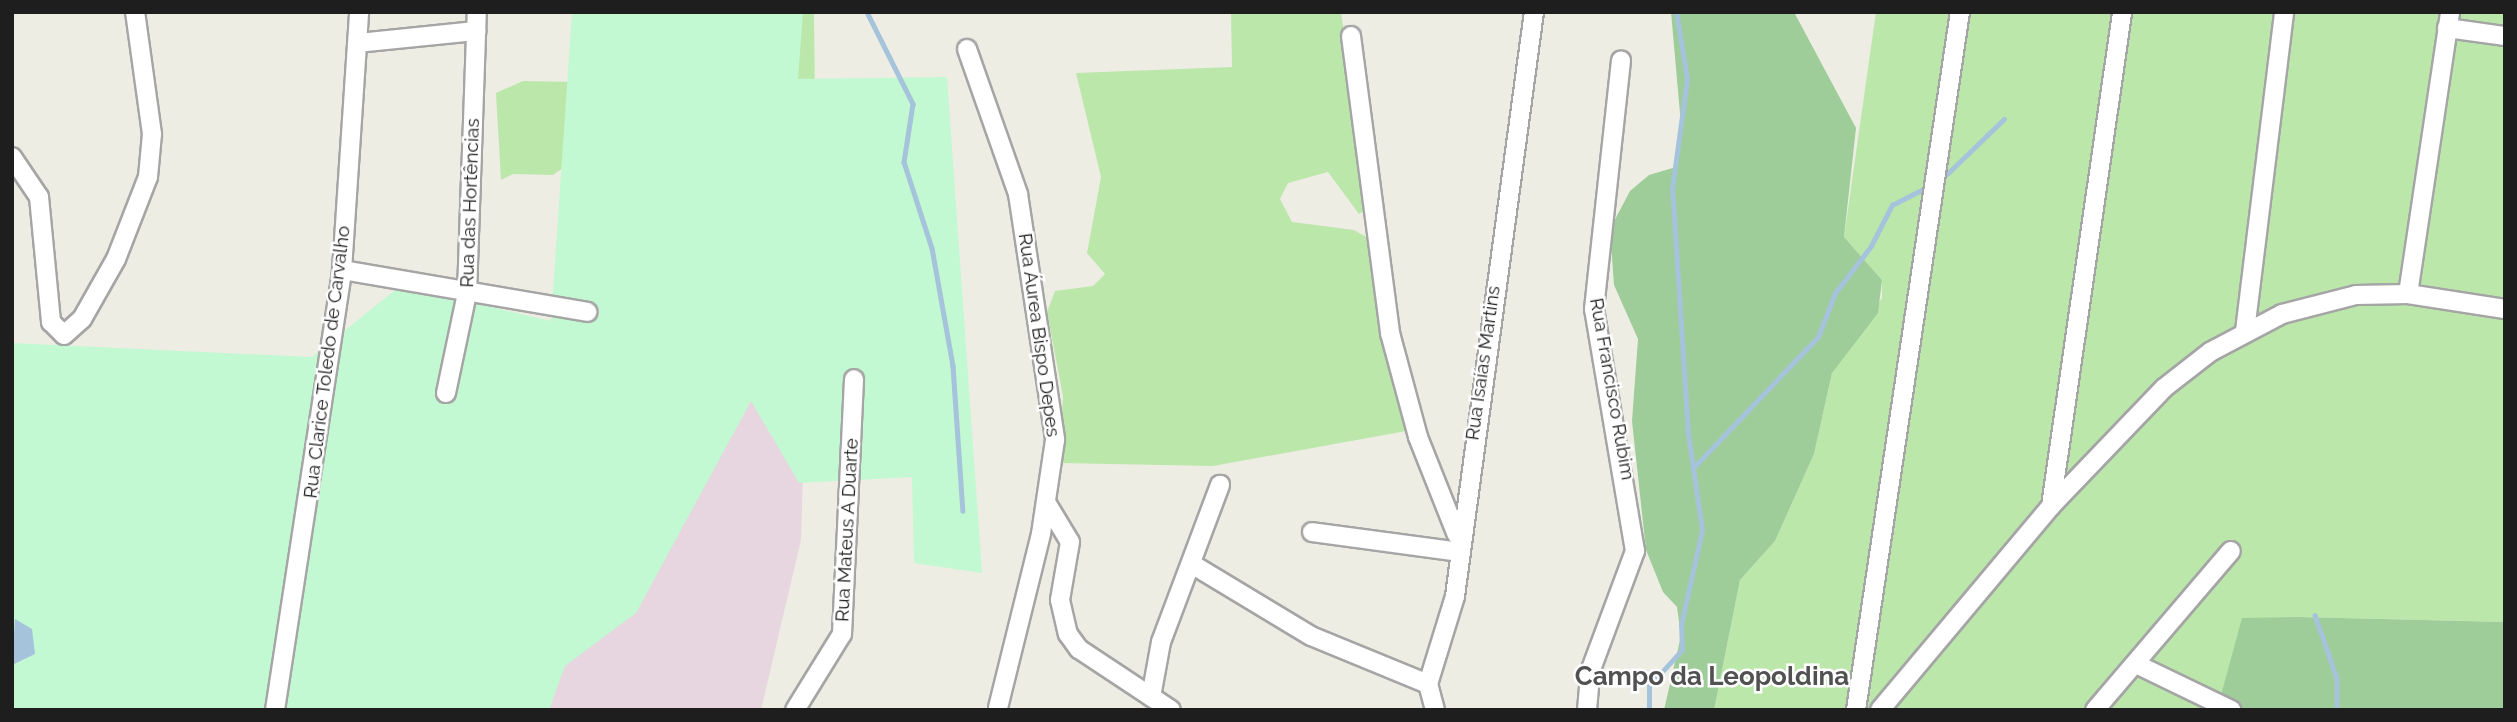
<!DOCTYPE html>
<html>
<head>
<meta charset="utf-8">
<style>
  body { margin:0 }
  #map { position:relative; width:2517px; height:722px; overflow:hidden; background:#eeede4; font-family:Raleway,sans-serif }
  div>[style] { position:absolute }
  .industrial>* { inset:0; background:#e7d6e0 }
  .grass>* { inset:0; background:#bbe7ab }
  .forest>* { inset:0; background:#9ecd9a }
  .park>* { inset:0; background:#c2f8d2 }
  .water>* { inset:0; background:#a5c3db }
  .stream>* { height:4.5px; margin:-2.25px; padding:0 2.25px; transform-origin:2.25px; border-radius:2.25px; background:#a5c3db }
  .roads { filter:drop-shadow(2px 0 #a5a5a5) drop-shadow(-2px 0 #a5a5a5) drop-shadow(0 2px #a5a5a5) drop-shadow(0 -2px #a5a5a5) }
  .minor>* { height:18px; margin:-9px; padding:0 9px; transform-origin:9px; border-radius:9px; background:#fff }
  span { translate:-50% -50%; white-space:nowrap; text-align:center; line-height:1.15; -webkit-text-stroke:5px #fff; paint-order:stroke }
  .street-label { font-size:19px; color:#1e1e1e }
  .district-label { font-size:26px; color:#515151; font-weight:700 }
  .frame { position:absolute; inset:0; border:14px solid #1e1e1e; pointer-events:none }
</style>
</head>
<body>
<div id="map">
  <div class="industrial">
    <div style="clip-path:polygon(585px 323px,806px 377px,801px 540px,761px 710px,495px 710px)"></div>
  </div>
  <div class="grass">
    <div style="clip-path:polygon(679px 12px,814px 12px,815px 104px,567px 165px,553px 175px,513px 174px,501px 180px,496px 93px,523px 81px,578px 82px)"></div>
    <div style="clip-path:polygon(1231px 12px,1341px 12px,1369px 208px,1359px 214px,1328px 172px,1288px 183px,1280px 199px,1292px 222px,1354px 230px,1368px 238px,1406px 431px,1213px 466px,1059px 463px,1063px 396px,1047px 312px,1055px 291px,1093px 286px,1105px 274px,1087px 253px,1101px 177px,1076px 73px,1232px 67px)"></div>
    <div style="clip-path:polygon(1876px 12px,2505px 12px,2505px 622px,2299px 617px,2216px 710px,1714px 710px,1740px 580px,1775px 541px,1814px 454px,1832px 373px,1882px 298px,1882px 280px,1844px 237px)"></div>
  </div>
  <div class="forest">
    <div style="clip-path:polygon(1671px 12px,1794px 12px,1856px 128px,1844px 237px,1882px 280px,1878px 313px,1832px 373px,1814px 454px,1775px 541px,1740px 580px,1714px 710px,1664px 710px,1681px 636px,1677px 607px,1663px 592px,1646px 550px,1632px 421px,1638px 339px,1614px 285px,1610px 229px,1630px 191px,1649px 175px,1676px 167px,1682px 136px)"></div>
    <div style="clip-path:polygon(2299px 617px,2505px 622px,2505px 710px,2217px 710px,2242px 618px)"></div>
  </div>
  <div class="park">
    <div style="clip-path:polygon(572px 12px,803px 12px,798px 79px,947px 77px,982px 573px,914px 563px,912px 477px,799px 483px,751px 401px,636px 613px,565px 666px,549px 710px,12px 710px,12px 343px,312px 357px,400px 286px,551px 321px)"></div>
  </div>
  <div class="water">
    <div style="clip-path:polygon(15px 619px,32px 629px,35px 654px,12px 665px)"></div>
  </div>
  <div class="stream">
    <div style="left:867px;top:12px;width:103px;rotate:63.4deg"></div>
    <div style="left:913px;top:104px;width:59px;rotate:98.8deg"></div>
    <div style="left:904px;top:162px;width:90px;rotate:72deg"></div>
    <div style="left:932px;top:248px;width:120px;rotate:79.9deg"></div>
    <div style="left:953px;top:366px;width:145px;rotate:86.1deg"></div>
    <div style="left:1947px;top:174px;width:79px;rotate:-44deg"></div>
    <div style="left:1695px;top:466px;width:178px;rotate:-46.4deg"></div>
    <div style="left:1818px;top:337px;width:47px;rotate:-68.9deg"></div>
    <div style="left:1835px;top:293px;width:59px;rotate:-52.5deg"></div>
    <div style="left:1871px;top:246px;width:46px;rotate:-62.9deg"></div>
    <div style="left:1892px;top:205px;width:38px;rotate:-27deg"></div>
    <div style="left:2315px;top:615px;width:67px;rotate:70.8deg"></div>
    <div style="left:2337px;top:678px;width:32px;rotate:90deg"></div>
    <div style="left:1649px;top:710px;width:24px;rotate:-90deg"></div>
    <div style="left:1649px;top:686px;width:49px;rotate:-47.5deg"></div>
    <div style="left:1682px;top:650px;width:25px;rotate:-92deg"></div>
    <div style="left:1681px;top:625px;width:97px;rotate:-77.5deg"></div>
    <div style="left:1702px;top:530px;width:97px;rotate:-98.3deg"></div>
    <div style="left:1688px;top:434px;width:246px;rotate:-93.7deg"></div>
    <div style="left:1672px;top:189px;width:111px;rotate:-82.2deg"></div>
    <div style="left:1687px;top:79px;width:68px;rotate:-99.3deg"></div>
  </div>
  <div class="roads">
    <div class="minor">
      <div style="left:2447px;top:28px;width:59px;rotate:7.9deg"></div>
      <div style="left:1351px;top:36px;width:300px;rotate:82.5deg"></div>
      <div style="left:1390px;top:333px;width:108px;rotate:74.9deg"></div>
      <div style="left:1418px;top:437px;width:105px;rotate:68.3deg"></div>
      <div style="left:358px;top:43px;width:119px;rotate:-5.8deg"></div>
      <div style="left:967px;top:49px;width:154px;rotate:70.6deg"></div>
      <div style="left:1018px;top:194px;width:249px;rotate:81.4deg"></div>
      <div style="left:1055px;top:440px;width:95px;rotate:98.5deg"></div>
      <div style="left:1041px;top:534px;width:179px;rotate:103.9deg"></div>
      <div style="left:12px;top:157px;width:48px;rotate:56deg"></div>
      <div style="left:39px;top:197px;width:126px;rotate:84.5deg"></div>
      <div style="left:51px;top:322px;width:18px;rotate:45deg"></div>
      <div style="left:64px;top:335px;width:24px;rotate:-42deg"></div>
      <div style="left:82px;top:319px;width:69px;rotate:-60.5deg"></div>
      <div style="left:116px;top:259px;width:88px;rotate:-68.7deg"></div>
      <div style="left:148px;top:177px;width:43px;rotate:-84.7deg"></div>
      <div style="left:152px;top:134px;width:123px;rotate:-97.9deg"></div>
      <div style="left:342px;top:270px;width:249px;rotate:9.7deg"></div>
      <div style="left:2408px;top:294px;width:285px;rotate:-81.5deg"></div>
      <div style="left:2245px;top:331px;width:321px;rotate:-83deg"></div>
      <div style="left:446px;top:393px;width:102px;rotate:-78.1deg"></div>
      <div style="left:467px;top:293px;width:281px;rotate:-88deg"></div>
      <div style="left:1047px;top:504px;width:44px;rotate:58.8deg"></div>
      <div style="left:1070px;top:542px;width:59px;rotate:99.8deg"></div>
      <div style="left:1060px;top:600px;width:35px;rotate:77deg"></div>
      <div style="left:1068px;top:634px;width:19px;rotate:54deg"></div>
      <div style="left:1079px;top:649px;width:110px;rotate:33.5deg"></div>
      <div style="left:2051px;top:506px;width:499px;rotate:-81.8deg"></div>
      <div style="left:1312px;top:532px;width:148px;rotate:7.7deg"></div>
      <div style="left:1195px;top:566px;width:135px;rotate:31.1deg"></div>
      <div style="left:1311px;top:636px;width:126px;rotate:22.3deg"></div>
      <div style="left:2136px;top:664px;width:106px;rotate:25.8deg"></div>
      <div style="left:1151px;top:697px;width:56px;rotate:-79.7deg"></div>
      <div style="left:1161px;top:642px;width:168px;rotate:-69.4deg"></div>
      <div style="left:275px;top:710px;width:445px;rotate:-81.3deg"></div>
      <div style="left:342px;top:270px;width:259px;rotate:-86.2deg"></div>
      <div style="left:795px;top:710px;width:89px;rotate:-58.3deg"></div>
      <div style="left:842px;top:634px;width:255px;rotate:-87.3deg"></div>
      <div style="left:1435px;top:710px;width:27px;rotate:-105deg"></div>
      <div style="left:1428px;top:684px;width:92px;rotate:-72.9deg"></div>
      <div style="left:1455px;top:596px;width:589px;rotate:-82.3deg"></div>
      <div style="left:1587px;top:710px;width:38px;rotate:-85deg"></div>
      <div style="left:1590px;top:672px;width:129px;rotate:-69.6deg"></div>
      <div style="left:1635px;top:551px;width:245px;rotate:-99.6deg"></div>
      <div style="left:1594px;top:309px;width:250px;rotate:-83.8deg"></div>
      <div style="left:1856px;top:710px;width:706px;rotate:-81.53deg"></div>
      <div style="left:1880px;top:710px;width:266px;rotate:-50deg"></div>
      <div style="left:2051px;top:506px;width:163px;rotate:-46.2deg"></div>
      <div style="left:2164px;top:388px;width:58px;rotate:-38deg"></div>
      <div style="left:2210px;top:352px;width:81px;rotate:-27.8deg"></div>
      <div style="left:2282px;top:314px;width:76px;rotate:-14.4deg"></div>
      <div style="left:2356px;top:295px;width:52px;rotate:-1.1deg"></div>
      <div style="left:2408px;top:294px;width:98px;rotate:8.8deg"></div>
      <div style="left:2095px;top:710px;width:209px;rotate:-49.5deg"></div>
    </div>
  </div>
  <div class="street-label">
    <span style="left:470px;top:203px;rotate:-88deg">Rua das Hortências</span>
    <span style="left:1039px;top:335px;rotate:82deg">Rua Áurea Bispo Depes</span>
    <span style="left:327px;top:362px;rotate:-83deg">Rua Clarice Toledo de Carvalho</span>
    <span style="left:1483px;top:363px;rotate:-82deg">Rua Isaías Martins</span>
    <span style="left:1612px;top:389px;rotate:80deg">Rua Francisco Rubim</span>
    <span style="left:847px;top:530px;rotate:-87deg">Rua Mateus A Duarte</span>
  </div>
  <div class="district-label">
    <span style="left:1712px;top:677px">Campo da Leopoldina</span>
  </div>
  <div class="frame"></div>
</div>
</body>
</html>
